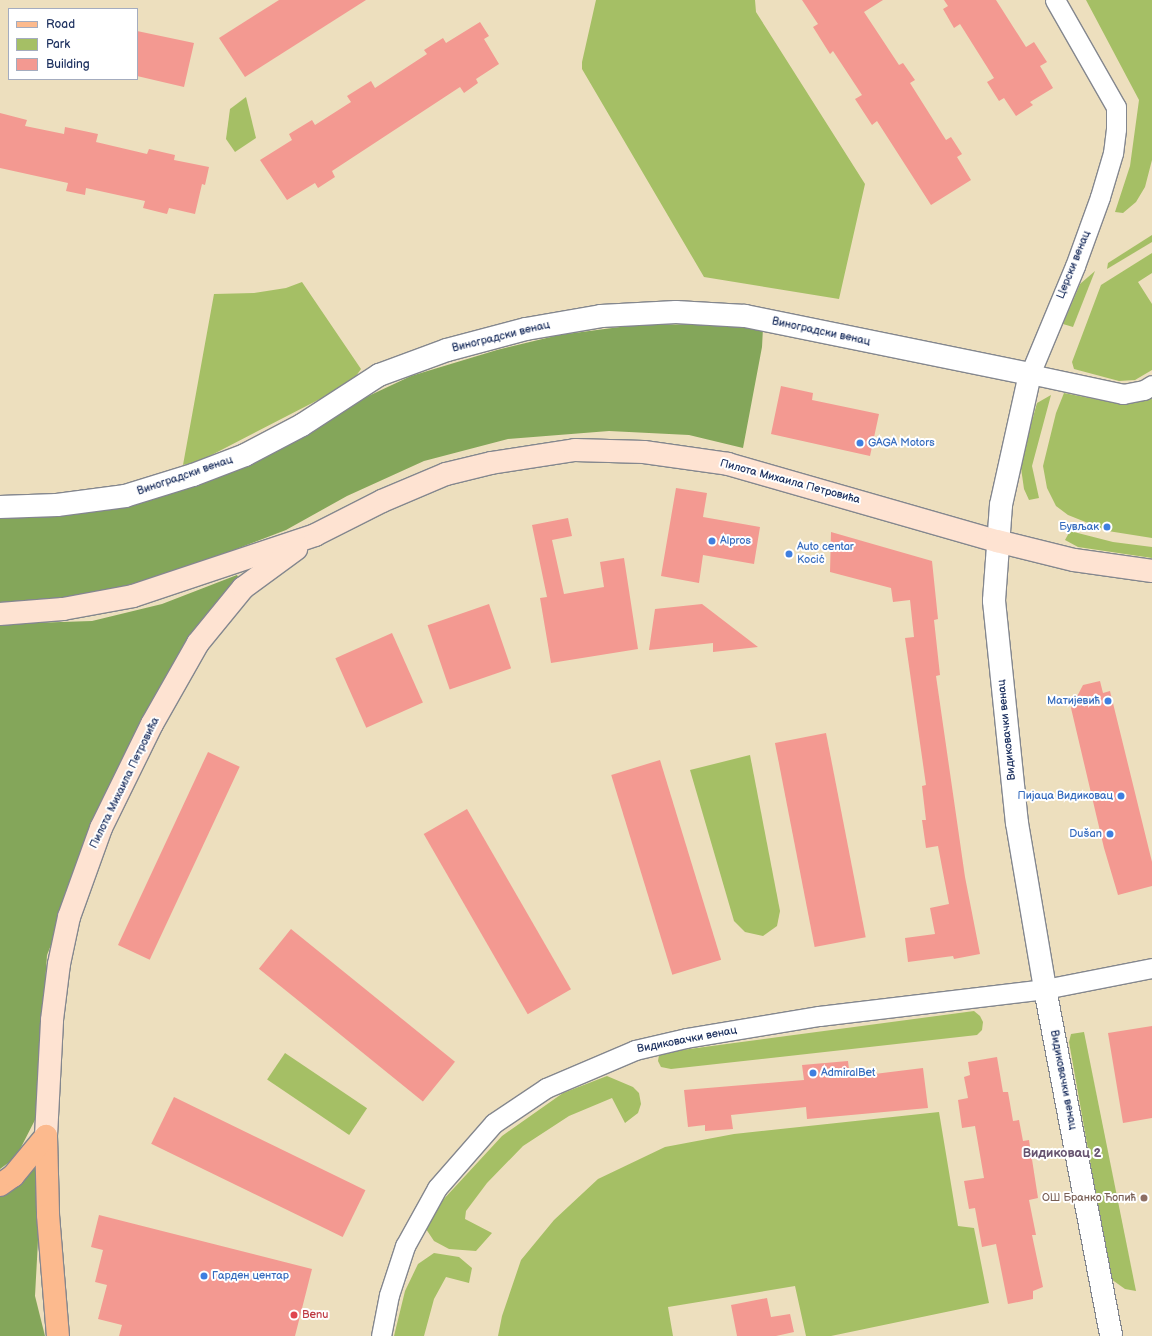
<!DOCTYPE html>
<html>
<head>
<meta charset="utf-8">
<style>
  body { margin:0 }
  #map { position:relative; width:1152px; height:1336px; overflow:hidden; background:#eddfbe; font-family:"Balsamiq Sans",sans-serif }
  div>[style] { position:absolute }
  .green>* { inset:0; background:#a5bf65; transform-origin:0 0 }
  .forest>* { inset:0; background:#84a65a }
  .building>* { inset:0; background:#f39991; transform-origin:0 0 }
  .roads { filter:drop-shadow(1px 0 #84878e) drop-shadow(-1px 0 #84878e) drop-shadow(0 1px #84878e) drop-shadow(0 -1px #84878e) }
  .minor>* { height:19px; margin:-9.5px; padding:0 9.5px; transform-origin:9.5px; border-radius:9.5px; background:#fff }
  .tertiary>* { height:22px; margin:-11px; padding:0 11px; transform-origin:11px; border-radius:11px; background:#fff }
  .secondary>* { height:22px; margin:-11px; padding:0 11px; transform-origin:11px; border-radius:11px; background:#fee3d2 }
  .primary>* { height:22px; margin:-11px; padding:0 11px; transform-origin:11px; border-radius:11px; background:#fcba8e }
  .dots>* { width:11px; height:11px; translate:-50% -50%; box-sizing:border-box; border:2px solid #fff; border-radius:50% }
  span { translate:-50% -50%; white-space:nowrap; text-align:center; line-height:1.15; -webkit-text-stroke:4px #fff; paint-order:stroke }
  .street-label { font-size:11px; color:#1b2f5e }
  .shop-label { font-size:11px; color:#366cbe }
  .left { translate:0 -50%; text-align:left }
  .right { translate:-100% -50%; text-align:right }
  .education-label { font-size:11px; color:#785e54 }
  .health-label { font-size:11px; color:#be3a42 }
  .quarter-label { font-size:13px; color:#675470; font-weight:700 }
  .legend { position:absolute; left:8px; top:8px; width:130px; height:72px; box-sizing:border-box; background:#fff; border:1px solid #a4acbf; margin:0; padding:5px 7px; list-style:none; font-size:12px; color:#1b2f5e }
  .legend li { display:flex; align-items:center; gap:8px; height:20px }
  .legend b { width:20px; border:1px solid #a4acbf }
</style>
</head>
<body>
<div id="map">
  <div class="green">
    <div style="clip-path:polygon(596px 0,755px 0,756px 12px,865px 184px,839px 299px,704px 277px,582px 69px,582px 62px)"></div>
    <div style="clip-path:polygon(1086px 0,1152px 0,1152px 160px,1145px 187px,1136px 202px,1123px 213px,1115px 212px,1130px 166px,1139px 100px)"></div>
    <div style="clip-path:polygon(246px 97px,256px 138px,235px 152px,226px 139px,230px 109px)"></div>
    <div style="clip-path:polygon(1152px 235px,1152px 242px,1107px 269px,1108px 263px)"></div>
    <div style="clip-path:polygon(1152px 253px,1152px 273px,1138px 282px,1152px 304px,1152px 370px,1135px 380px,1119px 381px,1074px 369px,1072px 362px,1101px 285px)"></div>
    <div style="clip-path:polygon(1095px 271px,1073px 327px,1063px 324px,1080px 284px)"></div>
    <div style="clip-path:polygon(302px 282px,361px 369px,351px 383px,200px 461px,183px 465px,214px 294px,254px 293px,286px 288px)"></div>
    <div style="clip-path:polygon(1064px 393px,1120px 404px,1152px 395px,1152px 538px,1108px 531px,1068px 515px,1056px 506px,1047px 488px,1043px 466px,1056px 413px)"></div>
    <div style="clip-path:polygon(1051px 395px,1032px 466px,1039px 498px,1029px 500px,1024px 489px,1021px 468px,1026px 442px,1037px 403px)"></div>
    <div style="clip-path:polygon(1070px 531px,1113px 542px,1152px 547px,1152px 558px,1078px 547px,1065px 540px)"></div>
    <div style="clip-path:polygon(750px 755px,780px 911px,777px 926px,763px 936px,745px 932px,734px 921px,690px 770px)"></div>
    <div style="clip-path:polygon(974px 1011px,980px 1016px,983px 1022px,982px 1030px,977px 1035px,671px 1069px,661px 1067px,658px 1061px,659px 1055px,667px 1052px)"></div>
    <div style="clip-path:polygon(1084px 1032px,1136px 1291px,1125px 1289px,1111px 1279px,1069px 1042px,1071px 1034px)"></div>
    <div style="left:285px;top:1053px;width:99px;height:32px;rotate:34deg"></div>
    <div style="clip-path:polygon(607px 1076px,633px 1087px,639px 1093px,641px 1104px,638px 1113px,625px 1123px,612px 1098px,569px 1116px,523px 1146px,487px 1183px,466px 1211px,465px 1219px,492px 1233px,476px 1251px,449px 1249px,434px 1241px,426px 1229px,430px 1214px,502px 1136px,563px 1093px)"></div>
    <div style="clip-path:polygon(939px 1112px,958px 1226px,974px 1228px,989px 1303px,831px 1336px,806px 1336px,795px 1286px,668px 1307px,673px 1336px,498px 1336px,502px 1316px,521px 1260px,554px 1220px,598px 1179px,665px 1147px,734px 1134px)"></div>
    <div style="clip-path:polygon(434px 1253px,459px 1257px,472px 1268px,469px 1283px,446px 1277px,434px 1299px,424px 1336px,394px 1336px,405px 1291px,418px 1264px)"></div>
  </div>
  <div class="forest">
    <div style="clip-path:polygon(714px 324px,763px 328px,762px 347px,743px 448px,689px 435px,609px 431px,508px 439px,424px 461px,347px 496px,286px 530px,184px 569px,114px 589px,44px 601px,0 602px,0 513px,60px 514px,360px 400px,411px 376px,497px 350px,559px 335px,635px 325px)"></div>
    <div style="clip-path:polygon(237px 575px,241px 582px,100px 822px,47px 955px,36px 1118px,16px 1157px,0 1169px,0 624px,92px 621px,162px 604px)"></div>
    <div style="clip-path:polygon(43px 1148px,35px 1296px,45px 1336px,0 1336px,0 1194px)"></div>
  </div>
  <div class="building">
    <div style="clip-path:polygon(279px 0,366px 0,245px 77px,219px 38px)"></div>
    <div style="clip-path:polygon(802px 0,883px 0,864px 12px,899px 65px,903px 63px,915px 80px,910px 83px,946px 140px,951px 137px,962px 154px,957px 157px,971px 180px,931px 205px,877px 121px,872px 125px,855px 99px,862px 95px,833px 51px,830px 54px,813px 27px,818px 24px)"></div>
    <div style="clip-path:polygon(944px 0,996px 0,1026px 47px,1034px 42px,1047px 62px,1040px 66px,1053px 88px,1030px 102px,1033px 105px,1016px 116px,1004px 98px,999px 101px,987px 82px,994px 78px,960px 24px,954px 28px,943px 9px,948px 6px)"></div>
    <div style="clip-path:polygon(480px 22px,489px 36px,484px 39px,499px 64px,476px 79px,478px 83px,464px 93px,460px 87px,332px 171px,335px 177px,318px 188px,315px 183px,287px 200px,260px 160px,292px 140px,289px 134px,312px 120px,315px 125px,351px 102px,347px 96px,371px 81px,375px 88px,427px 54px,424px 50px,443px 38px,446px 43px)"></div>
    <div style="clip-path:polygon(137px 31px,194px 43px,184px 87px,137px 76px)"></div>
    <div style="clip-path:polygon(0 113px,27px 120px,25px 126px,64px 134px,65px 127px,98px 134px,96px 142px,147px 154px,149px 149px,175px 155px,174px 160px,209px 167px,205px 185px,202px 184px,195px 214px,169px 208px,167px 214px,143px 208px,145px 201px,86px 188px,85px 195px,66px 191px,68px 183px,0 168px)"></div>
    <div style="clip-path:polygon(781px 386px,813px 393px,812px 400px,879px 414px,870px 456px,771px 434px)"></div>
    <div style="clip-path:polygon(676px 488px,707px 493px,703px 517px,760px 527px,754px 564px,703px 555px,699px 583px,661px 576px)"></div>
    <div style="clip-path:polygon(568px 518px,572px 536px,552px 540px,564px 594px,604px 587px,600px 562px,624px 558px,638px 649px,551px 663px,540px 598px,547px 597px,532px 525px)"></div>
    <div style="clip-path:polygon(831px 532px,932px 561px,938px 619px,934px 620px,940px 675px,936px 676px,965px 877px,980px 954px,954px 959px,953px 956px,908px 962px,905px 938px,935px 934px,930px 908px,949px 904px,938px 846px,926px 848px,922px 820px,926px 820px,922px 786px,926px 785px,905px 638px,914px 637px,910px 600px,893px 602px,891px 588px,830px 572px)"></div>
    <div style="left:489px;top:604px;width:68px;height:65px;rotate:71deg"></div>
    <div style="clip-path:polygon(702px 604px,758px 647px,713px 652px,713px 643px,649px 650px,655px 609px)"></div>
    <div style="left:392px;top:633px;width:76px;height:62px;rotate:66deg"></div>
    <div style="clip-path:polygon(1100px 681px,1103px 693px,1110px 691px,1152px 862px,1152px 886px,1118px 895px,1104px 848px,1071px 708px,1083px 685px)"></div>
    <div style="left:826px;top:733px;width:208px;height:52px;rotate:79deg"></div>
    <div style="left:208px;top:752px;width:35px;height:213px;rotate:25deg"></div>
    <div style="left:660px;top:760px;width:209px;height:51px;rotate:73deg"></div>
    <div style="left:467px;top:809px;width:208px;height:50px;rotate:60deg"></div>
    <div style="left:291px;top:929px;width:211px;height:51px;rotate:39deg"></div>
    <div style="clip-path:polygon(1152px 1026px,1152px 1118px,1123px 1123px,1108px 1033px)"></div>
    <div style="clip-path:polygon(997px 1057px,1003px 1092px,1008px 1092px,1013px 1121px,1019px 1120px,1023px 1141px,1029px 1140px,1038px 1198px,1029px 1200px,1036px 1235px,1032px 1235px,1043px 1287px,1033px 1291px,1033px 1299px,1008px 1304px,996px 1244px,982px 1247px,975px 1208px,969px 1209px,964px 1181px,984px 1178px,975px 1126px,962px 1128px,958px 1100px,968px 1098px,964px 1077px,970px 1075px,968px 1062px)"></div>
    <div style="clip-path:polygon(848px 1061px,850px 1077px,923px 1068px,928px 1108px,807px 1119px,806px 1107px,731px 1115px,733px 1129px,705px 1131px,705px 1125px,688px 1127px,684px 1090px,804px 1080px,802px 1065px)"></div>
    <div style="left:174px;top:1097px;width:213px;height:52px;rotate:26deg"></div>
    <div style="clip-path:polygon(99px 1215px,312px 1269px,295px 1336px,119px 1336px,122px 1325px,98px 1319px,107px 1285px,95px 1282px,103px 1250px,91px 1247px)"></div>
    <div style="clip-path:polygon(767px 1298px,771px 1317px,790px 1314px,794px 1332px,776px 1336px,737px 1336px,731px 1305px)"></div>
  </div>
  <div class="roads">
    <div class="minor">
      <div style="left:1055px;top:0;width:123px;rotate:60.3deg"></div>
      <div style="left:1116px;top:107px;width:22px;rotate:90deg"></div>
      <div style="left:1116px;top:129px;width:24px;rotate:97deg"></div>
      <div style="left:1113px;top:153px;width:46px;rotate:106.5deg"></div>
      <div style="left:1100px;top:197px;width:73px;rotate:109.9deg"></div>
      <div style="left:1075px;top:266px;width:117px;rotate:112.6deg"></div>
      <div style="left:1030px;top:374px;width:95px;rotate:12.1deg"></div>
      <div style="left:1123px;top:394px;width:21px;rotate:-11deg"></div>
      <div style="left:1144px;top:390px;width:9px;rotate:-32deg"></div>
      <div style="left:381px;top:1336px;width:42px;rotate:-79deg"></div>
      <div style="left:389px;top:1295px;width:52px;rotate:-71.9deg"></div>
      <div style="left:405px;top:1246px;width:66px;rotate:-61.1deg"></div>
      <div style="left:437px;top:1188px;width:86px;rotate:-48.8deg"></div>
      <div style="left:494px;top:1123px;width:63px;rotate:-33.9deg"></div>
      <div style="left:546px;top:1088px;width:97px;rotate:-23.1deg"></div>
      <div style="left:635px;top:1050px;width:52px;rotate:-13.2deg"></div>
      <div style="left:686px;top:1038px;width:135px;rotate:-9.4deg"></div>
      <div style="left:819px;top:1016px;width:228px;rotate:-6.8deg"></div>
      <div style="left:1045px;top:989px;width:109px;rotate:-11.1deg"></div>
    </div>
    <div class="tertiary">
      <div style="left:0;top:507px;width:57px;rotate:-2deg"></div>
      <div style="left:57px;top:505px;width:69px;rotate:-7.5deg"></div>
      <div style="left:125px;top:496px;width:71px;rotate:-17.2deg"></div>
      <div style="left:193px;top:475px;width:56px;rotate:-21deg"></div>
      <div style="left:245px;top:455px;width:64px;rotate:-27.8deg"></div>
      <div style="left:302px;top:425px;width:92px;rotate:-33deg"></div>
      <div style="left:379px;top:375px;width:72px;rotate:-20.2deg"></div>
      <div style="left:447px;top:350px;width:82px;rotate:-14.9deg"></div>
      <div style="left:526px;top:329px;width:76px;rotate:-9.8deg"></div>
      <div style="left:601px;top:316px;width:75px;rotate:-3.1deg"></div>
      <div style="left:676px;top:312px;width:69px;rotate:3.3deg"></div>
      <div style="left:745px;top:316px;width:291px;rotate:11.5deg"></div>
      <div style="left:1030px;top:374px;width:134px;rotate:102.5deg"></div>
      <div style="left:1001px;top:505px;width:96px;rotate:94.2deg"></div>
      <div style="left:994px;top:601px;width:223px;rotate:84.1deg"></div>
      <div style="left:1017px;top:823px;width:168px;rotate:80.4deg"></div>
      <div style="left:1045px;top:989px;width:353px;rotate:79.2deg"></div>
    </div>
    <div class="secondary">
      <div style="left:0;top:614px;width:63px;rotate:-4.5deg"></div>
      <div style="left:63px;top:609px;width:71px;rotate:-10.5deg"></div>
      <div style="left:133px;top:596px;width:192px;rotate:-18.5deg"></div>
      <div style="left:315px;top:535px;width:75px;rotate:-26.9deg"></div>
      <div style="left:382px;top:501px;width:69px;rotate:-22.9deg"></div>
      <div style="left:446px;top:474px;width:46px;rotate:-13.7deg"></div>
      <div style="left:491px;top:463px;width:85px;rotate:-8.8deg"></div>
      <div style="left:575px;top:450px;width:69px;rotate:1.7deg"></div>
      <div style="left:644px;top:452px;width:85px;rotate:8.1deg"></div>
      <div style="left:728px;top:464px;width:280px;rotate:16deg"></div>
      <div style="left:997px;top:541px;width:79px;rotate:13.9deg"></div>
      <div style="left:1074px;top:560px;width:79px;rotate:8deg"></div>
      <div style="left:46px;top:1136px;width:116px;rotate:-87deg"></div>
      <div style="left:52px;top:1020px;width:56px;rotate:-82.9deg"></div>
      <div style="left:59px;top:964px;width:48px;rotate:-78deg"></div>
      <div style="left:69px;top:917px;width:95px;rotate:-70.2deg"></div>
      <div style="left:101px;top:828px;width:116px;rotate:-63.9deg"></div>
      <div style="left:152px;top:724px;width:93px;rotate:-60.4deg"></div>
      <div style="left:198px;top:643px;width:71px;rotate:-50.7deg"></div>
      <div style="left:243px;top:588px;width:66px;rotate:-36.3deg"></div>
    </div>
    <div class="primary">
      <div style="left:46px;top:1136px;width:79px;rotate:88.5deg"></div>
      <div style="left:48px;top:1215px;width:121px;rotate:85.3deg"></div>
      <div style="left:0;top:1185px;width:16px;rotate:-35deg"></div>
      <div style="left:13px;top:1176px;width:52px;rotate:-50.5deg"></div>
    </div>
  </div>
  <div class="dots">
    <div style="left:860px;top:443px;background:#3f7fe0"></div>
    <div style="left:1107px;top:527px;background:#3f7fe0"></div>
    <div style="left:712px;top:541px;background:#3f7fe0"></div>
    <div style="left:789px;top:554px;background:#3f7fe0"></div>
    <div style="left:1108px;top:701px;background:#3f7fe0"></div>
    <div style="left:1121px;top:796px;background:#3f7fe0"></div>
    <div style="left:1110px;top:834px;background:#3f7fe0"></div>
    <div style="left:813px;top:1073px;background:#3f7fe0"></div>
    <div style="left:1144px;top:1198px;background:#8d6e63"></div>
    <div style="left:204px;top:1276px;background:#3f7fe0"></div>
    <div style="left:294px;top:1315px;background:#e0444e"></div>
  </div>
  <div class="street-label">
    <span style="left:1074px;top:265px;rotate:-68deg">Церски венац</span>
    <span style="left:821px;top:332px;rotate:12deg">Виноградски венац</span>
    <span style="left:501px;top:337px;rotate:-14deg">Виноградски венац</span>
    <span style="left:185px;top:476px;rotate:-19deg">Виноградски венац</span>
    <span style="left:790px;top:482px;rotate:15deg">Пилота Михаила Петровића</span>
    <span style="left:1007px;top:730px;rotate:-96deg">Видиковачки венац</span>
    <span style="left:125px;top:783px;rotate:-64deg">Пилота Михаила Петровића</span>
    <span style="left:687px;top:1040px;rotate:-11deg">Видиковачки венац</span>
    <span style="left:1063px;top:1080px;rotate:79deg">Видиковачки венац</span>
  </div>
  <div class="shop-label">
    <span class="left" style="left:868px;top:443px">GAGA Motors</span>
    <span class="right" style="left:1099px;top:527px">Бувљак</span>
    <span class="left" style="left:720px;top:541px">Alpros</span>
    <span class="left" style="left:797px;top:554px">Auto centar<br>Kocić</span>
    <span class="right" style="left:1100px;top:701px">Матијевић</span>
    <span class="right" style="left:1113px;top:796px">Пијаца Видиковац</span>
    <span class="right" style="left:1102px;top:834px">Dušan</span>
    <span class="left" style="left:821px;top:1073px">AdmiralBet</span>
    <span class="left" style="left:212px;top:1276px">Гарден центар</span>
  </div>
  <div class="education-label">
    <span class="right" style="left:1136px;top:1198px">ОШ Бранко Ћопић</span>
  </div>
  <div class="health-label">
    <span class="left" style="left:302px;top:1315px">Benu</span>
  </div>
  <div class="quarter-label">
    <span style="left:1062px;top:1153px">Видиковац 2</span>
  </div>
  <ul class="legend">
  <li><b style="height:5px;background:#fcba8e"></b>Road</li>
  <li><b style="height:11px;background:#a5bf65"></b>Park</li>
  <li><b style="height:11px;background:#f39991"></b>Building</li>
  </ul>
</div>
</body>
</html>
